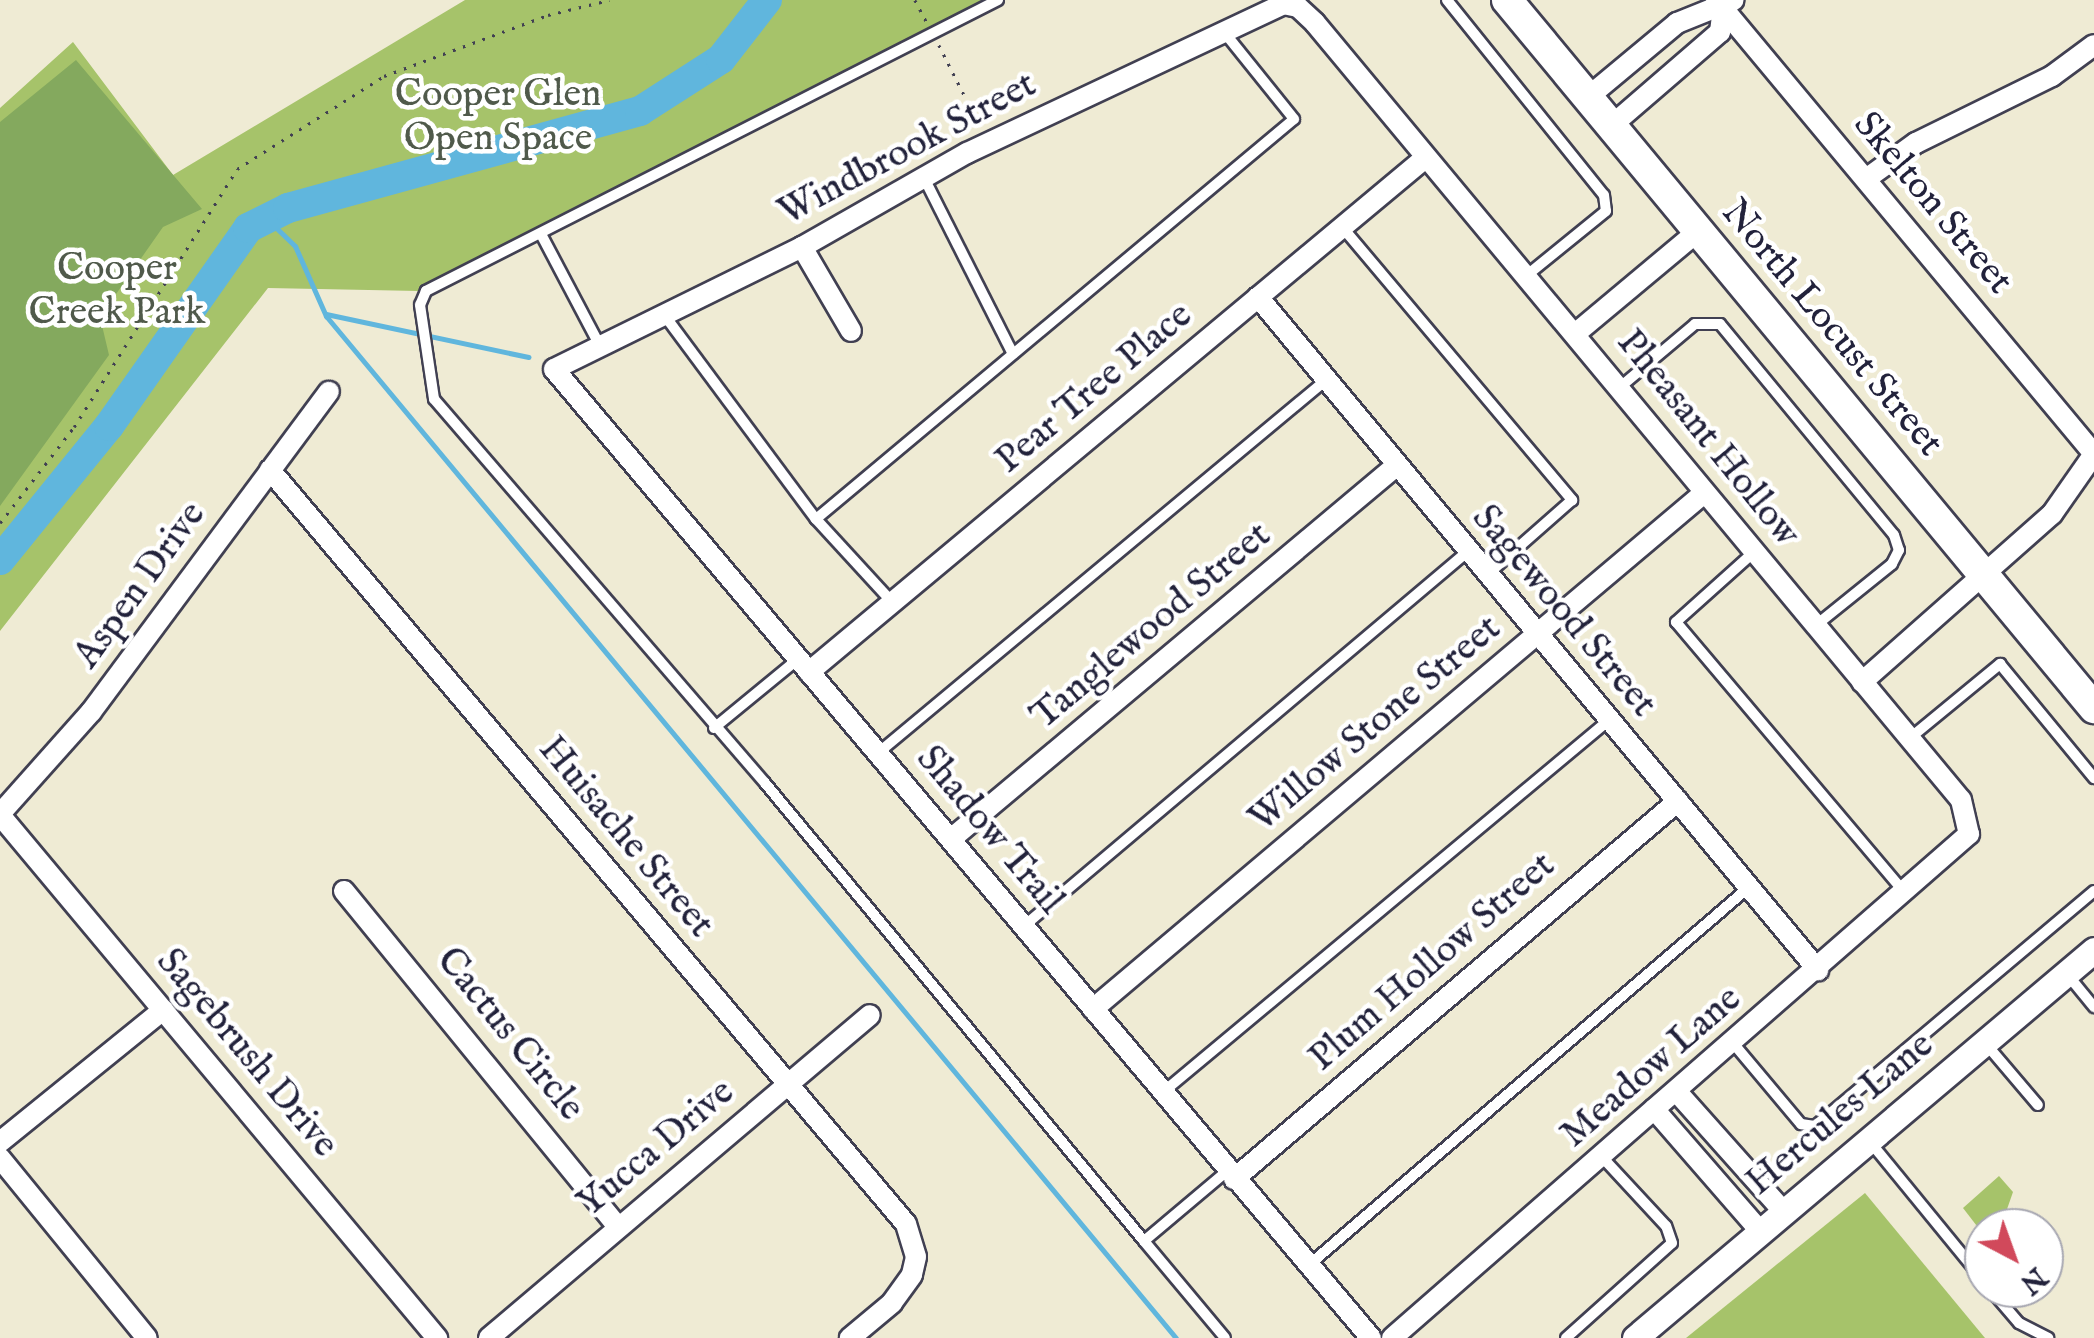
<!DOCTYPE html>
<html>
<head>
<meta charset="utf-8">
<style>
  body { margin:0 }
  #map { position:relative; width:2094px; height:1338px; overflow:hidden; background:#efebd4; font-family:"IM FELL English",serif }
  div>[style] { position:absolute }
  .green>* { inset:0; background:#a6c36a }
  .forest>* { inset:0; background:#84a95e }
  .stream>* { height:5px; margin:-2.5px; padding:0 2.5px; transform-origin:2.5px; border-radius:2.5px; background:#60b6dd }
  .river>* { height:30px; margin:-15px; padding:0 15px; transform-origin:15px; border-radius:15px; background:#60b6dd }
  .path>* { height:2.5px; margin-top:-1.25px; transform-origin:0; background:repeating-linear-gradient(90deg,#414052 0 2.5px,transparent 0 10.5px) }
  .roads { filter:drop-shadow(2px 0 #414052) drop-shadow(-2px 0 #414052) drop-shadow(0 2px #414052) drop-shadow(0 -2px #414052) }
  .service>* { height:10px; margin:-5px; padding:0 5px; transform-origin:5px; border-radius:5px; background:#fff }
  .minor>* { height:20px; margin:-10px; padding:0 10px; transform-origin:10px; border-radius:10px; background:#fff }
  .tertiary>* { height:25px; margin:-12.5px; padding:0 12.5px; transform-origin:12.5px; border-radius:12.5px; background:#fff }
  .secondary>* { height:30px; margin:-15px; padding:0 15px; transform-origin:15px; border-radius:15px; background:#fff }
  span { translate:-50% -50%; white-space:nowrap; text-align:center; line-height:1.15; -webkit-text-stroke:9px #fff; paint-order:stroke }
  .park-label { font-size:38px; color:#505a4b }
  .street-label { font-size:38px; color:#22223b }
  .north { position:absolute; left:1964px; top:1208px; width:100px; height:100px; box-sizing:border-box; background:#fff; border:2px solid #a7a7b1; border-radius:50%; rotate:139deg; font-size:28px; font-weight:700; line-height:40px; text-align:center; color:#22223b }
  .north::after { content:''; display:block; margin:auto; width:35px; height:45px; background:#d1495b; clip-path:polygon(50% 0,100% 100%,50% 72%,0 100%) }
</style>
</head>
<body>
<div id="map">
  <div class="green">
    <div style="clip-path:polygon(465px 0,992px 0,419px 291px,268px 288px,0 631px,0 108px,73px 42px,173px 175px)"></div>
    <div style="clip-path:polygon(1999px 1176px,2013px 1192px,2006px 1212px,1980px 1230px,1963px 1208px)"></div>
    <div style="clip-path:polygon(1865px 1193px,1985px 1338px,1686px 1338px)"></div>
  </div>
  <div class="forest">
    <div style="clip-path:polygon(76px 60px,202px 209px,163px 227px,100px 317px,109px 355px,0 506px,0 122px)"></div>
  </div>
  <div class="stream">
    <div style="left:265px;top:217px;width:42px;rotate:44deg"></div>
    <div style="left:295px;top:246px;width:77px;rotate:66.1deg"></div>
    <div style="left:326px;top:316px;width:1329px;rotate:50.25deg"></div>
    <div style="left:326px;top:314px;width:207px;rotate:12deg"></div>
  </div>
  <div class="river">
    <div style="left:0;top:560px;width:173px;rotate:-50.9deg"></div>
    <div style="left:109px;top:426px;width:242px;rotate:-54.9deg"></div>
    <div style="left:248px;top:228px;width:45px;rotate:-26.6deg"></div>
    <div style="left:288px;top:208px;width:365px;rotate:-15.4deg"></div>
    <div style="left:640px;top:111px;width:96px;rotate:-32.7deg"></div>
    <div style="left:721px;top:59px;width:75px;rotate:-52.1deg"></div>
  </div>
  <div class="path">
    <div style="left:915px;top:0;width:24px;rotate:62deg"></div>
    <div style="left:939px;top:45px;width:93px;rotate:63.2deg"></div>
    <div style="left:0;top:523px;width:121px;rotate:-52.4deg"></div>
    <div style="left:74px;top:427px;width:305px;rotate:-57.7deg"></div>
    <div style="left:237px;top:169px;width:174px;rotate:-32.3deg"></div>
    <div style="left:384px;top:76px;width:175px;rotate:-20.4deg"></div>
    <div style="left:548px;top:15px;width:63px;rotate:-13.8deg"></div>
  </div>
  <div class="roads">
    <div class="service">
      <div style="left:998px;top:0;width:642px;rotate:153.04deg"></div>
      <div style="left:426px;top:291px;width:15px;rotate:113deg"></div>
      <div style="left:420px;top:305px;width:95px;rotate:81.5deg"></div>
      <div style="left:434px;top:399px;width:507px;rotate:49.24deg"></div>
      <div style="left:765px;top:783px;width:594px;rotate:50.39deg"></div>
      <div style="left:1144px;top:1241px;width:109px;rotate:-40.1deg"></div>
      <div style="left:1447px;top:0;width:250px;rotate:51.2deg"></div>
      <div style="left:1604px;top:195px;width:16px;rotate:83deg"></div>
      <div style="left:1606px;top:211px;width:103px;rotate:140.9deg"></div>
      <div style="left:924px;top:178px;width:197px;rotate:63.2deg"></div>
      <div style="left:1343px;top:228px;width:356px;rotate:49.9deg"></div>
      <div style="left:1572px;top:500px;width:112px;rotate:138.6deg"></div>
      <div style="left:541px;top:234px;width:124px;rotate:62.2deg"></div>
      <div style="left:665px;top:316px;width:253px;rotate:53.4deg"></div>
      <div style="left:1619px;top:388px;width:99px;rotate:-40.1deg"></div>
      <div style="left:1695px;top:324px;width:25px"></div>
      <div style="left:1720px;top:324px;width:273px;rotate:50.5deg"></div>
      <div style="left:1894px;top:535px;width:16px;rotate:72deg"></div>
      <div style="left:1899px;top:550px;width:16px;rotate:117deg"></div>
      <div style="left:1892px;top:564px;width:97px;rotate:141.2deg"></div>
      <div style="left:1754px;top:552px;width:105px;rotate:138.1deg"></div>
      <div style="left:1676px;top:622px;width:355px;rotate:49.8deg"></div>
      <div style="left:893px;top:603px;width:114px;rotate:-132.5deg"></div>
      <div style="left:816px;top:519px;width:623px;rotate:-39.92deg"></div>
      <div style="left:1294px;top:119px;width:112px;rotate:-128.8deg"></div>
      <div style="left:714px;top:728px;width:109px;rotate:-39.4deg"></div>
      <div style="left:1910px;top:738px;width:117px;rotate:-39.4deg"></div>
      <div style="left:2000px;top:664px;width:148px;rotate:50.5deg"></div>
      <div style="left:878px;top:753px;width:583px;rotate:-39.78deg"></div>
      <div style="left:1024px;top:926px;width:580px;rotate:-40.17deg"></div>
      <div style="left:2067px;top:974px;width:43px;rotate:50.7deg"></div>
      <div style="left:1733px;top:1043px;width:106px;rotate:50deg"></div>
      <div style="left:1801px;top:1124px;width:14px;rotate:8deg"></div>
      <div style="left:1815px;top:1126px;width:365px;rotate:-40.1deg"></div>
      <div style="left:1986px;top:1044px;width:80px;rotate:49.6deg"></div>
      <div style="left:1162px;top:1093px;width:582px;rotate:-39.84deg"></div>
      <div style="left:1871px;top:1143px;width:178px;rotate:50.7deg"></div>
      <div style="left:1144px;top:1241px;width:126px;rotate:50.1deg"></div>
      <div style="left:1310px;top:1264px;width:577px;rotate:-40.64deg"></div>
      <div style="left:1989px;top:1288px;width:46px;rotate:49.4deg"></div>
      <div style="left:2019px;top:1323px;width:33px;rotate:27deg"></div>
      <div style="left:1566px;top:1338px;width:142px;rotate:-41.9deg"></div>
      <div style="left:1672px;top:1243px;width:18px;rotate:-109deg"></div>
      <div style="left:1666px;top:1226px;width:94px;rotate:-132.8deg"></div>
    </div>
    <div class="minor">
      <div style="left:1716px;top:0;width:591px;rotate:50.22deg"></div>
      <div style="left:1587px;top:98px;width:117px;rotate:-39.8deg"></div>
      <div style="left:1677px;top:23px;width:61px;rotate:-22deg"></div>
      <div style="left:1611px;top:126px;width:144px;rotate:-40.8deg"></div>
      <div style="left:1720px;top:32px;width:23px;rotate:-83deg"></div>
      <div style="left:1866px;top:179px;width:62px;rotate:-35.8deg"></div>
      <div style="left:1916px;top:143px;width:152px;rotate:-26.2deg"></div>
      <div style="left:2052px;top:76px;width:52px;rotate:-36.4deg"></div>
      <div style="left:802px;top:247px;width:97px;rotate:59.7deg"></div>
      <div style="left:1258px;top:297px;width:876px;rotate:50.24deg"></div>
      <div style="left:1575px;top:334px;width:160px;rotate:-39.9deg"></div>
      <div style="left:270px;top:470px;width:986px;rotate:49.85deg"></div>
      <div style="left:906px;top:1224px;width:34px;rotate:73deg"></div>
      <div style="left:916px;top:1257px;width:18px;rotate:103deg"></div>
      <div style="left:912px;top:1275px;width:34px;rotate:126deg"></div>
      <div style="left:892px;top:1303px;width:55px;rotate:140.2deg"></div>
      <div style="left:809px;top:672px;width:802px;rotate:-39.84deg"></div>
      <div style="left:1862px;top:682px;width:254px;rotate:-41.5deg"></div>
      <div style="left:2052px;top:514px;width:73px;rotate:-55deg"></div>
      <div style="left:0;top:814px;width:137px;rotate:-48.3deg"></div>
      <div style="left:91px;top:712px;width:399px;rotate:-53.4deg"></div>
      <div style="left:0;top:815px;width:682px;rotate:50.12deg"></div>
      <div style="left:951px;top:839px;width:581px;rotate:-39.97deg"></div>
      <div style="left:344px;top:891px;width:432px;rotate:50.8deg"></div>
      <div style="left:1093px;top:1009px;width:800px;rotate:-40.18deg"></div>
      <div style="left:1677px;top:1092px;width:159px;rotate:48.3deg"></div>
      <div style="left:1654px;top:1109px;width:162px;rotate:49deg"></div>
      <div style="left:0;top:1142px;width:210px;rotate:-39deg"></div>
      <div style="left:0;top:1158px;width:232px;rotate:50.8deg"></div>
      <div style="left:1234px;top:1179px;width:583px;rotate:-40.41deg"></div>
      <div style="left:489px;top:1338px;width:499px;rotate:-40.3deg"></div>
      <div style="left:1371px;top:1338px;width:1267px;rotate:-130.14deg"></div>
      <div style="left:554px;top:369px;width:276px;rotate:-26.2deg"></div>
      <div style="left:802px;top:247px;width:190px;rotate:-29.7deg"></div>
      <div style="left:967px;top:153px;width:349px;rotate:-25.2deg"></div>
      <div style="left:1283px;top:4px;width:15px;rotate:11deg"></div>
      <div style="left:1298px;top:7px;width:23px;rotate:43deg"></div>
      <div style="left:1315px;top:23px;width:1010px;rotate:50.26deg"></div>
      <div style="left:1961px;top:800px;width:35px;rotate:77deg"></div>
      <div style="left:1969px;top:834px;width:766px;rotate:138.86deg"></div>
    </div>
    <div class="tertiary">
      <div style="left:1635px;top:1338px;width:601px;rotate:-40.21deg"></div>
    </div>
    <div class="secondary">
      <div style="left:1507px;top:0;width:920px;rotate:50.34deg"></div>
    </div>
  </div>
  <div class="park-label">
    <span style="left:498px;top:118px">Cooper Glen<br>Open Space</span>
    <span style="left:117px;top:292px">Cooper<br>Creek Park</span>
  </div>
  <div class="street-label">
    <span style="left:908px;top:150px;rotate:-28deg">Windbrook Street</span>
    <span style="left:1932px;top:204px;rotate:50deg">Skelton Street</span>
    <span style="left:1831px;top:329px;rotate:50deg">North Locust Street</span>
    <span style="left:1095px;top:389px;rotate:-40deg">Pear Tree Place</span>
    <span style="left:1707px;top:439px;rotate:51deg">Pheasant Hollow</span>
    <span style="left:141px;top:586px;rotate:-54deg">Aspen Drive</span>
    <span style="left:1563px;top:612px;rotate:50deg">Sagewood Street</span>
    <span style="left:1152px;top:627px;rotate:-40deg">Tanglewood Street</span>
    <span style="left:1376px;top:725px;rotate:-40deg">Willow Stone Street</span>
    <span style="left:989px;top:831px;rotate:50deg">Shadow Trail</span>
    <span style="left:625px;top:838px;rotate:50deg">Huisache Street</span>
    <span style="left:1433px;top:963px;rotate:-41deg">Plum Hollow Street</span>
    <span style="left:509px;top:1035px;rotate:51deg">Cactus Circle</span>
    <span style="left:246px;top:1054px;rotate:50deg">Sagebrush Drive</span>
    <span style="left:1652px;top:1068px;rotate:-41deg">Meadow Lane</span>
    <span style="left:1841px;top:1115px;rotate:-40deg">Hercules Lane</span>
    <span style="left:657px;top:1149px;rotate:-40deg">Yucca Drive</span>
  </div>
  <div class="north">N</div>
</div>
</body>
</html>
